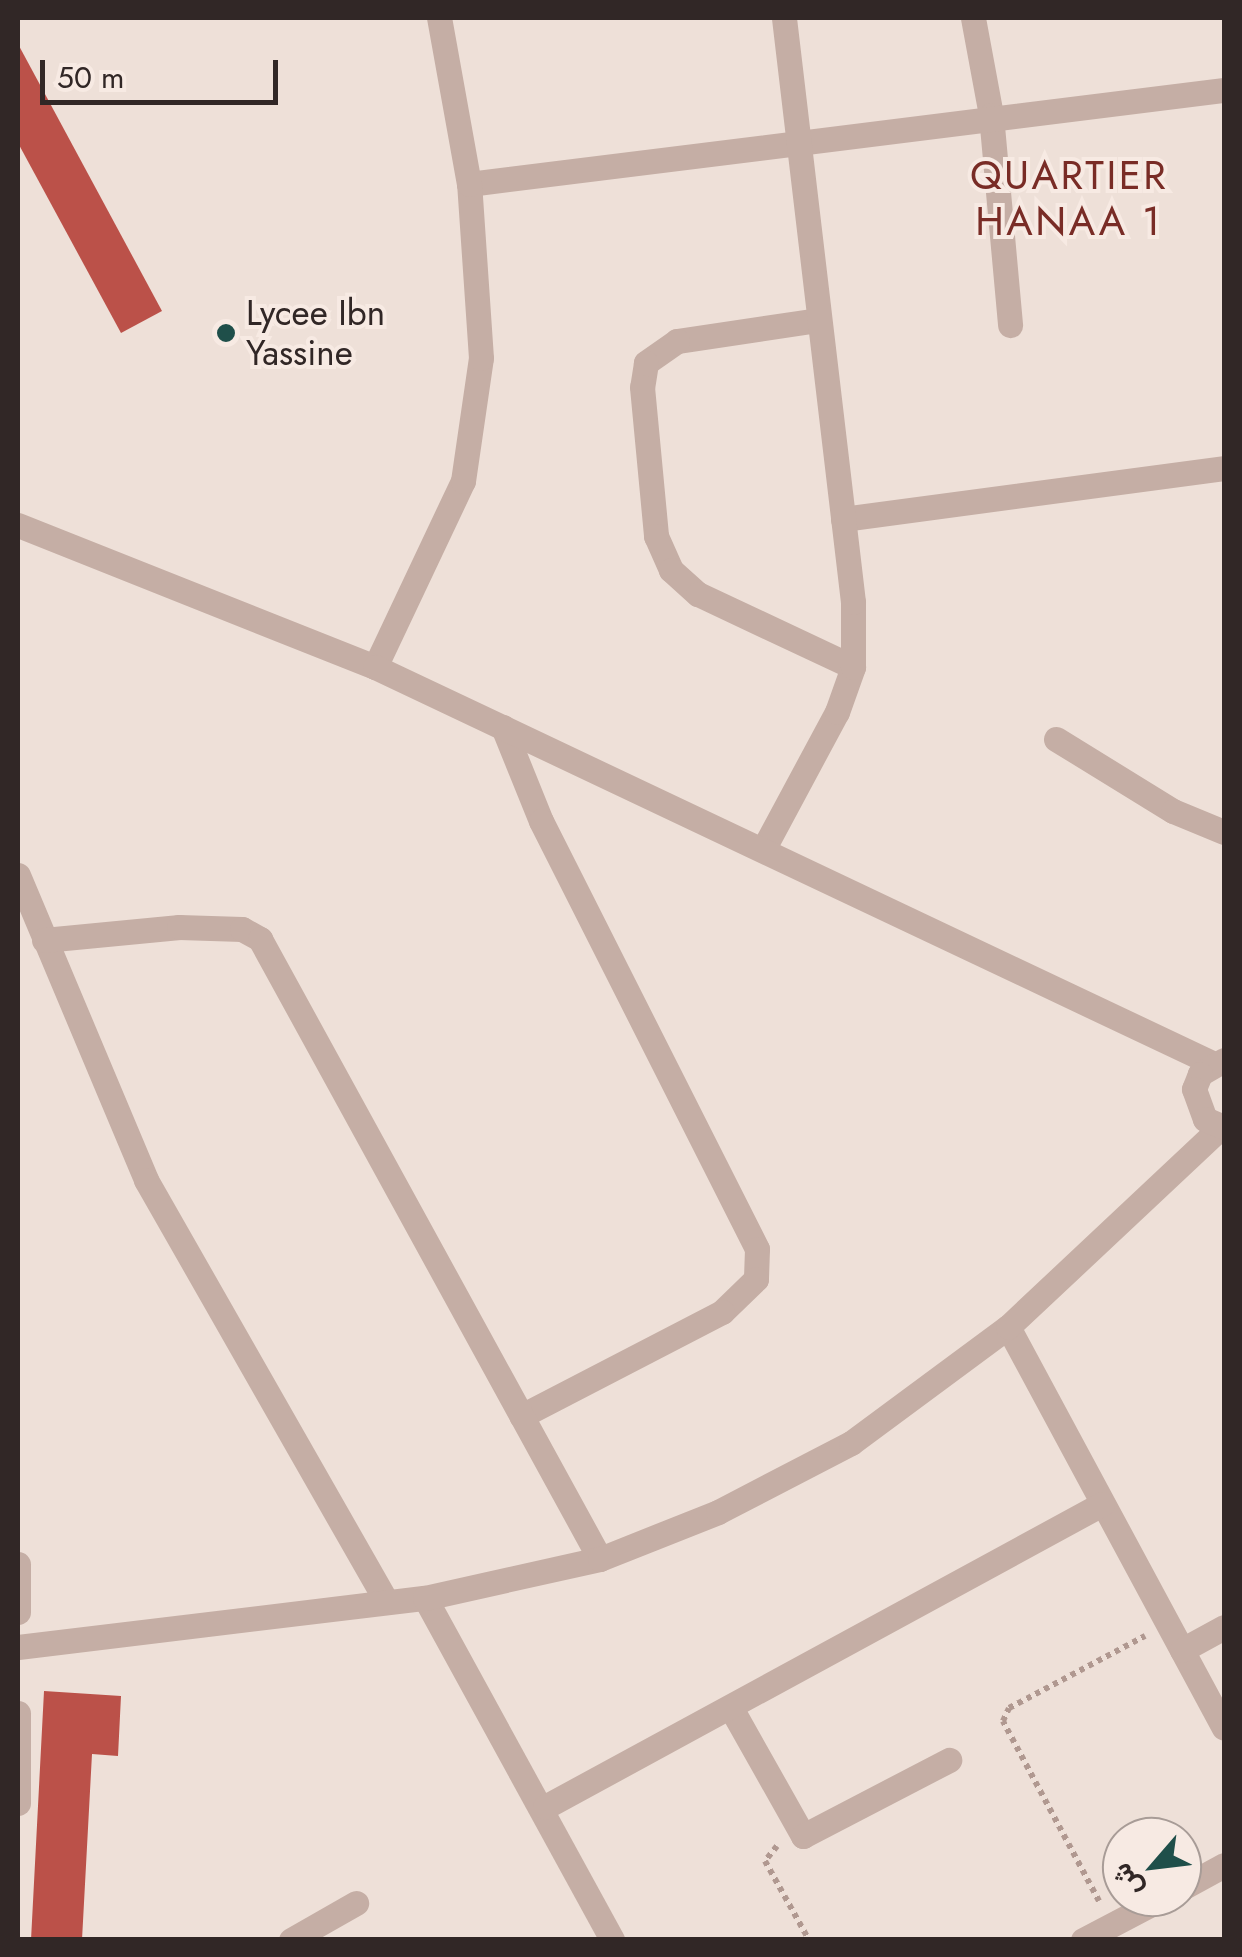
<!DOCTYPE html>
<html>
<head>
<meta charset="utf-8">
<style>
  body { margin:0 }
  #map { position:relative; width:1242px; height:1957px; overflow:hidden; background:#eee0d8; font-family:Jost,Vazirmatn,sans-serif }
  div>[style] { position:absolute }
  .building>* { inset:0; background:#bb5149 }
  .path>* { height:6px; margin-top:-3px; transform-origin:0; background:repeating-linear-gradient(90deg,#b09890 0 5px,transparent 0 10px) }
  .minor>* { height:25px; margin:-12.5px; padding:0 12.5px; transform-origin:12.5px; border-radius:12.5px; background:#c5aea5 }
  .tertiary>* { height:25px; margin:-12.5px; padding:0 12.5px; transform-origin:12.5px; border-radius:12.5px; background:#c5aea5 }
  .dots>* { width:28px; height:28px; translate:-50% -50%; box-sizing:border-box; border:5px solid #f7eae3; border-radius:50% }
  span { translate:-50% -50%; white-space:nowrap; text-align:center; line-height:1.15; -webkit-text-stroke:8px #f7eae3; paint-order:stroke }
  .poi-label { font-size:35px; color:#312726 }
  .left { translate:0 -50%; text-align:left }
  .quarter-label { font-size:40px; color:#792c26; letter-spacing:2.5px }
  .frame { position:absolute; inset:0; border:20px solid #312726; pointer-events:none }
  .north { position:absolute; left:1102px; top:1817px; width:100px; height:100px; box-sizing:border-box; background:#f7eae3; border:2px solid #a89c97; border-radius:50%; rotate:242deg; font-size:28px; font-weight:700; line-height:40px; text-align:center; color:#312726 }
  .north::after { content:''; display:block; margin:auto; width:35px; height:45px; background:#1f4f4a; clip-path:polygon(50% 0,100% 100%,50% 72%,0 100%) }
  .scale { position:absolute; left:40px; top:60px; width:238px; height:45px; box-sizing:border-box; border:5px solid #312726; border-top:0; padding-left:12px; font-size:30px; line-height:35px; white-space:nowrap; color:#312726; -webkit-text-stroke:8px #f7eae3; paint-order:stroke }
</style>
</head>
<body>
<div id="map">
  <div class="building">
    <div style="clip-path:polygon(18px 44px,162px 311px,121px 333px,18px 143px)"></div>
    <div style="clip-path:polygon(44px 1691px,121px 1696px,118px 1756px,92px 1754px,82px 1940px,31px 1940px)"></div>
  </div>
  <div class="path">
    <div style="left:777px;top:1846px;width:19px;rotate:129deg"></div>
    <div style="left:765px;top:1861px;width:90px;rotate:60.9deg"></div>
    <div style="left:1099px;top:1901px;width:204px;rotate:-118.1deg"></div>
    <div style="left:1003px;top:1721px;width:14px;rotate:-65deg"></div>
    <div style="left:1009px;top:1708px;width:154px;rotate:-27.9deg"></div>
  </div>
  <div class="minor">
    <div style="left:973px;top:18px;width:99px;rotate:79.5deg"></div>
    <div style="left:991px;top:115px;width:211px;rotate:84.8deg"></div>
    <div style="left:469px;top:184px;width:761px;rotate:-7.1deg"></div>
    <div style="left:818px;top:320px;width:143px;rotate:171.5deg"></div>
    <div style="left:677px;top:341px;width:38px;rotate:145deg"></div>
    <div style="left:646px;top:363px;width:24px;rotate:99deg"></div>
    <div style="left:642px;top:387px;width:150px;rotate:84.6deg"></div>
    <div style="left:656px;top:536px;width:37px;rotate:66deg"></div>
    <div style="left:671px;top:570px;width:36px;rotate:42deg"></div>
    <div style="left:698px;top:594px;width:171px;rotate:25.2deg"></div>
    <div style="left:843px;top:519px;width:384px;rotate:-7.6deg"></div>
    <div style="left:375px;top:667px;width:206px;rotate:-64.7deg"></div>
    <div style="left:463px;top:481px;width:124px;rotate:-81.7deg"></div>
    <div style="left:481px;top:358px;width:174px;rotate:-93.9deg"></div>
    <div style="left:469px;top:184px;width:169px;rotate:-100.2deg"></div>
    <div style="left:503px;top:727px;width:101px;rotate:68deg"></div>
    <div style="left:541px;top:821px;width:479px;rotate:63.2deg"></div>
    <div style="left:757px;top:1249px;width:30px;rotate:92deg"></div>
    <div style="left:756px;top:1279px;width:47px;rotate:135.9deg"></div>
    <div style="left:722px;top:1312px;width:226px;rotate:152.6deg"></div>
    <div style="left:1056px;top:739px;width:137px;rotate:31.6deg"></div>
    <div style="left:1173px;top:811px;width:55px;rotate:22.4deg"></div>
    <div style="left:765px;top:846px;width:152px;rotate:-61.8deg"></div>
    <div style="left:837px;top:712px;width:48px;rotate:-70.4deg"></div>
    <div style="left:853px;top:667px;width:65px;rotate:-90deg"></div>
    <div style="left:853px;top:602px;width:588px;rotate:-96.74deg"></div>
    <div style="left:18px;top:875px;width:331px;rotate:67.2deg"></div>
    <div style="left:146px;top:1180px;width:484px;rotate:60.3deg"></div>
    <div style="left:44px;top:940px;width:136px;rotate:-5.5deg"></div>
    <div style="left:179px;top:927px;width:63px;rotate:1.8deg"></div>
    <div style="left:242px;top:929px;width:21px;rotate:29deg"></div>
    <div style="left:260px;top:939px;width:707px;rotate:61.26deg"></div>
    <div style="left:1008px;top:1327px;width:455px;rotate:61.7deg"></div>
    <div style="left:18px;top:1564px;width:48px;rotate:90deg"></div>
    <div style="left:425px;top:1598px;width:390px;rotate:61.3deg"></div>
    <div style="left:18px;top:1647px;width:410px;rotate:-6.9deg"></div>
    <div style="left:425px;top:1598px;width:179px;rotate:-12.6deg"></div>
    <div style="left:600px;top:1559px;width:127px;rotate:-21.7deg"></div>
    <div style="left:718px;top:1512px;width:150px;rotate:-27.4deg"></div>
    <div style="left:851px;top:1443px;width:195px;rotate:-36.5deg"></div>
    <div style="left:1008px;top:1327px;width:292px;rotate:-43.2deg"></div>
    <div style="left:1182px;top:1650px;width:48px;rotate:-28.7deg"></div>
    <div style="left:731px;top:1708px;width:147px;rotate:60.6deg"></div>
    <div style="left:803px;top:1836px;width:165px;rotate:-27.5deg"></div>
    <div style="left:18px;top:1713px;width:90px;rotate:90deg"></div>
    <div style="left:545px;top:1807px;width:634px;rotate:-28.55deg"></div>
    <div style="left:1182px;top:1888px;width:48px;rotate:-28.7deg"></div>
    <div style="left:291px;top:1940px;width:75px;rotate:-29.6deg"></div>
    <div style="left:1083px;top:1940px;width:93px;rotate:-27.7deg"></div>
  </div>
  <div class="tertiary">
    <div style="left:18px;top:525px;width:384px;rotate:21.7deg"></div>
    <div style="left:375px;top:667px;width:926px;rotate:25.32deg"></div>
    <div style="left:1224px;top:1060px;width:28px;rotate:150deg"></div>
    <div style="left:1200px;top:1074px;width:16px;rotate:112deg"></div>
    <div style="left:1194px;top:1089px;width:32px;rotate:70deg"></div>
    <div style="left:1205px;top:1119px;width:21px;rotate:23deg"></div>
  </div>
  <div class="dots">
    <div style="left:226px;top:333px;background:#1f4f4a"></div>
  </div>
  <div class="poi-label">
    <span class="left" style="left:246px;top:333px">Lycee Ibn<br>Yassine</span>
  </div>
  <div class="quarter-label">
    <span style="left:1069px;top:198px">QUARTIER<br>HANAA 1</span>
  </div>
  <div class="frame"></div>
  <div class="north">ش</div>
  <div class="scale">50 m</div>
</div>
</body>
</html>
